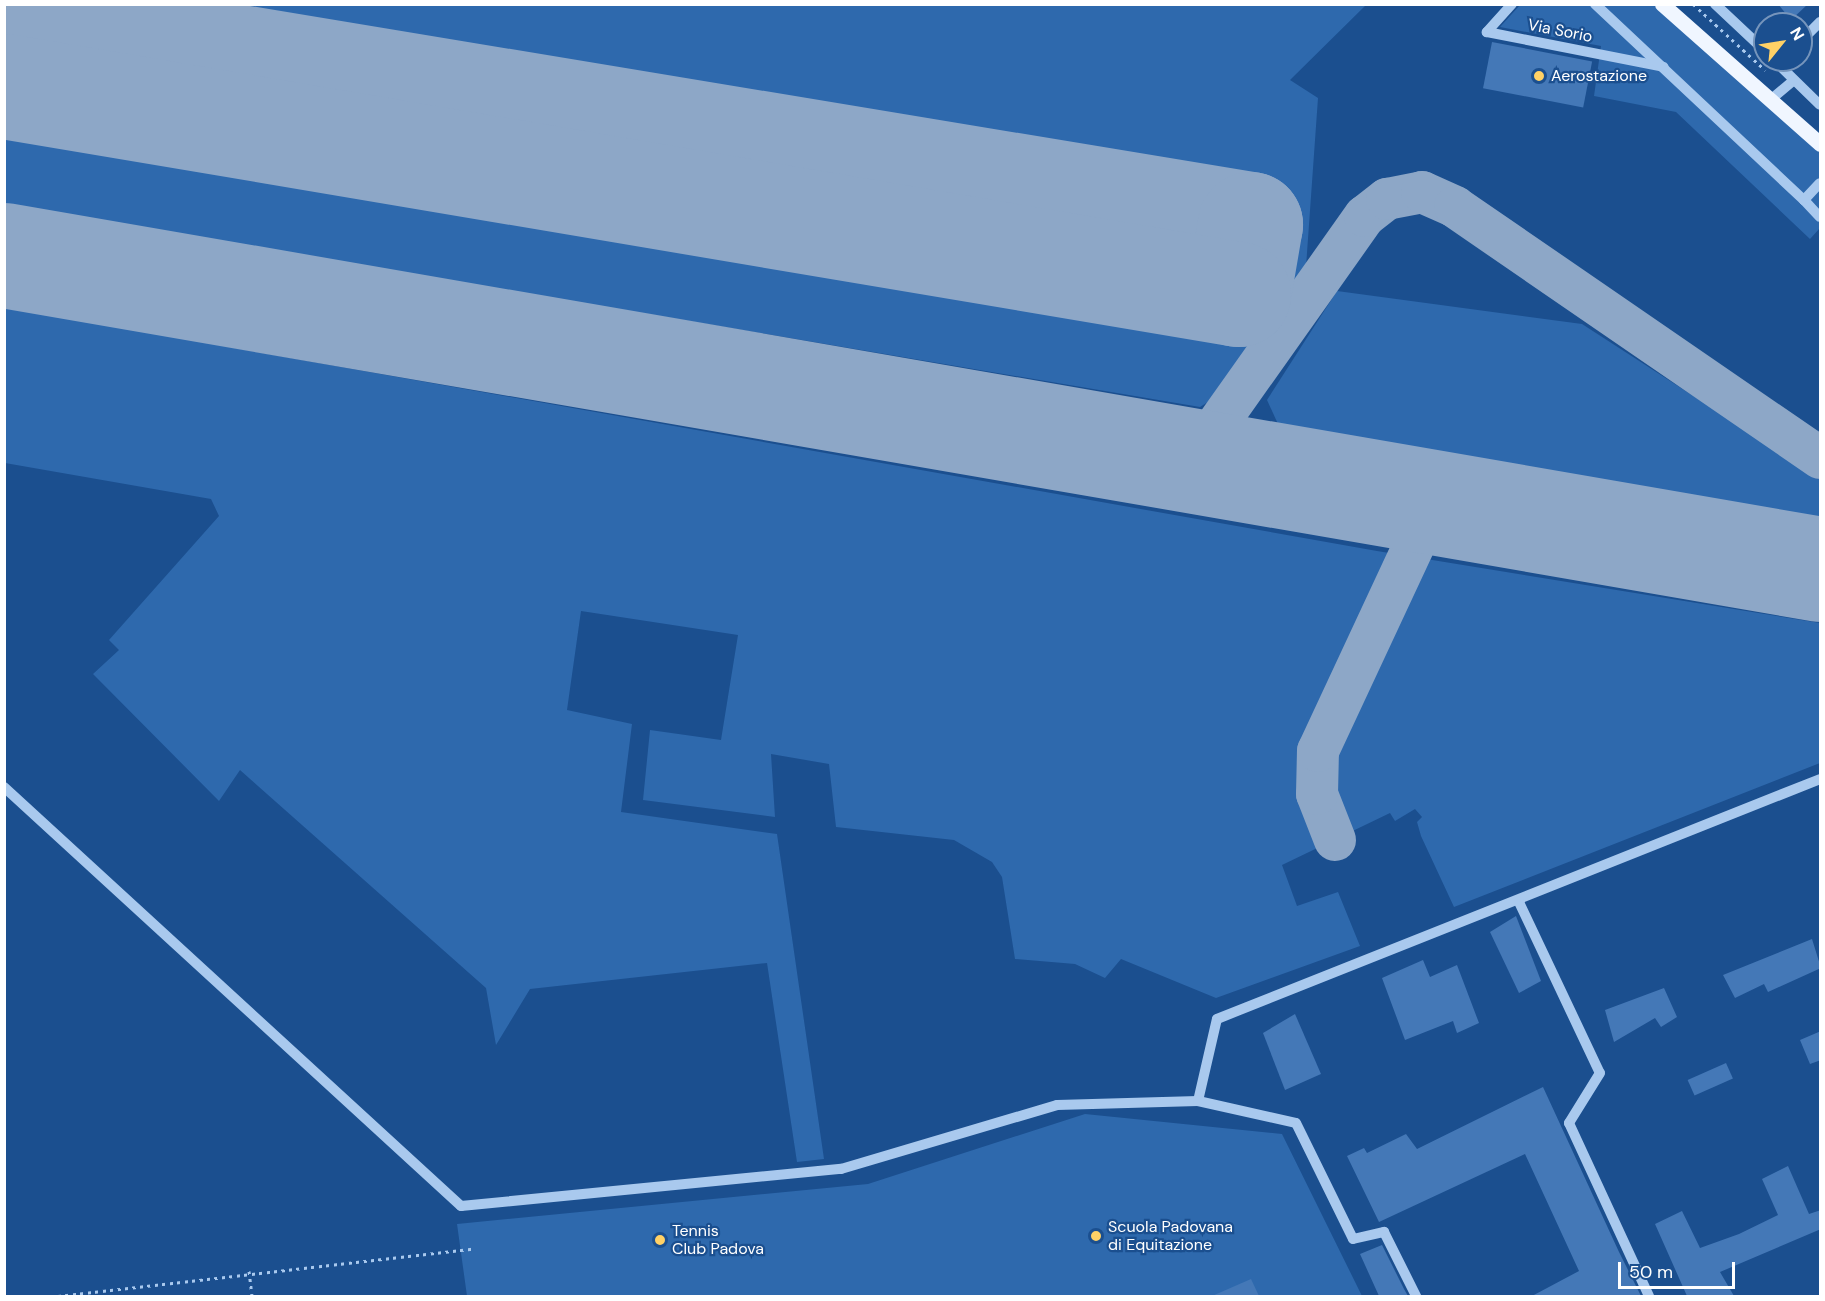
<!DOCTYPE html>
<html>
<head>
<meta charset="utf-8">
<style>
  body { margin:0 }
  #map { position:relative; width:1825px; height:1301px; overflow:hidden; background:#1b4f8f; font-family:"DM Sans",sans-serif }
  div>[style] { position:absolute }
  .green>* { inset:0; background:#2e69ad }
  .taxiway>* { height:42px; margin:-21px; padding:0 21px; transform-origin:21px; border-radius:21px; background:#8da7c7 }
  .runway>* { height:105px; margin:-52.5px; padding:0 52.5px; transform-origin:52.5px; border-radius:52.5px; background:#8da7c7 }
  .building>* { inset:0; background:#4478b7; transform-origin:0 0 }
  .path>* { height:3px; margin-top:-1.5px; transform-origin:0; background:repeating-linear-gradient(90deg,#a9c9ee 0 3px,transparent 0 7.5px) }
  .minor>* { height:10px; margin:-5px; padding:0 5px; transform-origin:5px; border-radius:5px; background:#a9c9ee }
  .major>* { height:15px; margin:-7.5px; padding:0 7.5px; transform-origin:7.5px; border-radius:7.5px; background:#f0f6ff }
  .dots>* { width:16px; height:16px; translate:-50% -50%; box-sizing:border-box; border:3px solid #1b4f8f; border-radius:50% }
  span { translate:-50% -50%; white-space:nowrap; text-align:center; line-height:1.15; -webkit-text-stroke:4.5px #1b4f8f; paint-order:stroke }
  .street-label { font-size:16px; color:#fff }
  .poi-label { font-size:16px; color:#fff }
  .left { translate:0 -50%; text-align:left }
  .frame { position:absolute; inset:0; border:6px solid #fff; pointer-events:none }
  .north { position:absolute; left:1753px; top:12px; width:60px; height:60px; box-sizing:border-box; background:#1b4f8f; border:2px solid #7695bc; border-radius:50%; rotate:60deg; font-size:16px; font-weight:700; line-height:24px; text-align:center; color:#fff }
  .north::after { content:''; display:block; margin:auto; width:21px; height:27px; background:#ffd166; clip-path:polygon(50% 0,100% 100%,50% 72%,0 100%) }
  .scale { position:absolute; left:1618px; top:1262px; width:117px; height:27px; box-sizing:border-box; border:3px solid #fff; border-top:0; padding-left:8px; font-size:18px; line-height:21px; white-space:nowrap; color:#fff; -webkit-text-stroke:4px #1b4f8f; paint-order:stroke }
</style>
</head>
<body>
<div id="map">
  <div class="green">
    <div style="clip-path:polygon(5px 4px,1364px 4px,1365px 6px,1290px 80px,1318px 98px,1306px 267px,1219px 395px,1200px 407px,5px 206px,5px 86px,1238px 294px,1250px 224px,5px 18px)"></div>
    <div style="clip-path:polygon(1520px 5px,1661px 5px,1820px 152px,1820px 228px,1810px 239px,1676px 112px,1594px 96px,1601px 46px,1500px 27px)"></div>
    <div style="clip-path:polygon(1337px 291px,1582px 324px,1820px 478px,1820px 522px,1278px 424px,1267px 400px)"></div>
    <div style="clip-path:polygon(4px 307px,1377px 551px,1820px 623px,1820px 763px,1454px 907px,1421px 836px,1417px 822px,1422px 817px,1415px 809px,1395px 821px,1390px 813px,1282px 865px,1297px 906px,1338px 892px,1360px 946px,1216px 998px,1121px 959px,1105px 978px,1075px 964px,1015px 959px,1002px 877px,992px 862px,954px 840px,836px 827px,829px 764px,771px 754px,775px 817px,643px 800px,650px 730px,721px 740px,738px 635px,581px 611px,567px 710px,632px 724px,621px 812px,777px 834px,824px 1159px,797px 1162px,767px 963px,530px 989px,496px 1045px,486px 988px,240px 770px,219px 801px,93px 674px,119px 650px,109px 640px,219px 516px,211px 499px,5px 463px)"></div>
    <div style="clip-path:polygon(1085px 1114px,1282px 1134px,1362px 1296px,467px 1296px,457px 1224px,868px 1184px)"></div>
  </div>
  <div class="taxiway">
    <div style="left:1192px;top:460px;width:299px;rotate:-54.7deg"></div>
    <div style="left:1365px;top:216px;width:28px;rotate:-38deg"></div>
    <div style="left:1387px;top:199px;width:36px;rotate:-11deg"></div>
    <div style="left:1422px;top:192px;width:36px;rotate:24deg"></div>
    <div style="left:1455px;top:207px;width:443px;rotate:34.5deg"></div>
    <div style="left:1335px;top:840px;width:49px;rotate:-111.4deg"></div>
    <div style="left:1317px;top:794px;width:43px;rotate:-88.7deg"></div>
    <div style="left:1318px;top:751px;width:275px;rotate:-65deg"></div>
  </div>
  <div class="runway">
    <div style="left:4px;top:18px;width:1263px;rotate:9.39deg"></div>
    <div style="left:1250px;top:224px;width:71px;rotate:99.7deg"></div>
    <div style="left:1238px;top:294px;width:1251px;rotate:-170.43deg"></div>
    <div style="left:4px;top:255px;width:1843px;rotate:9.81deg"></div>
  </div>
  <div class="building">
    <div style="clip-path:polygon(1778px 4px,1808px 4px,1791px 20px)"></div>
    <div style="left:1492px;top:42px;width:102px;height:47px;rotate:11deg"></div>
    <div style="clip-path:polygon(1516px 916px,1541px 981px,1519px 993px,1490px 932px)"></div>
    <div style="clip-path:polygon(1812px 939px,1821px 968px,1768px 992px,1764px 984px,1735px 998px,1723px 975px)"></div>
    <div style="clip-path:polygon(1423px 960px,1430px 977px,1457px 965px,1479px 1023px,1457px 1033px,1453px 1021px,1405px 1040px,1382px 978px)"></div>
    <div style="clip-path:polygon(1664px 988px,1677px 1017px,1661px 1027px,1655px 1018px,1614px 1042px,1605px 1010px)"></div>
    <div style="clip-path:polygon(1295px 1014px,1321px 1074px,1285px 1090px,1263px 1033px)"></div>
    <div style="clip-path:polygon(1821px 1031px,1821px 1060px,1810px 1064px,1800px 1040px)"></div>
    <div style="left:1726px;top:1063px;width:17px;height:42px;rotate:66deg"></div>
    <div style="clip-path:polygon(1543px 1087px,1619px 1252px,1641px 1296px,1532px 1296px,1579px 1271px,1525px 1154px,1379px 1222px,1347px 1156px,1364px 1148px,1367px 1153px,1406px 1134px,1417px 1149px)"></div>
    <div style="clip-path:polygon(1788px 1166px,1809px 1214px,1821px 1210px,1821px 1229px,1720px 1272px,1734px 1296px,1687px 1296px,1655px 1224px,1682px 1211px,1700px 1248px,1739px 1234px,1778px 1215px,1762px 1179px)"></div>
    <div style="clip-path:polygon(1382px 1245px,1404px 1289px,1408px 1296px,1379px 1296px,1360px 1254px)"></div>
    <div style="clip-path:polygon(1251px 1279px,1259px 1296px,1212px 1296px)"></div>
  </div>
  <div class="path">
    <div style="left:1693px;top:4px;width:98px;rotate:42.5deg"></div>
    <div style="left:249px;top:1271px;width:25px;rotate:83deg"></div>
    <div style="left:58px;top:1296px;width:417px;rotate:-6.5deg"></div>
  </div>
  <div class="minor">
    <div style="left:1512px;top:4px;width:38px;rotate:132deg"></div>
    <div style="left:1487px;top:32px;width:180px;rotate:11.2deg"></div>
    <div style="left:1595px;top:4px;width:287px;rotate:43.2deg"></div>
    <div style="left:1804px;top:200px;width:23px;rotate:-47deg"></div>
    <div style="left:1715px;top:4px;width:69px;rotate:43.2deg"></div>
    <div style="left:1801px;top:41px;width:27px;rotate:-45deg"></div>
    <div style="left:1774px;top:60px;width:64px;rotate:44.4deg"></div>
    <div style="left:1769px;top:101px;width:30px;rotate:-40deg"></div>
    <div style="left:1804px;top:200px;width:23px;rotate:47deg"></div>
    <div style="left:4px;top:787px;width:620px;rotate:42.52deg"></div>
    <div style="left:461px;top:1206px;width:382px;rotate:-5.6deg"></div>
    <div style="left:841px;top:1169px;width:225px;rotate:-16.5deg"></div>
    <div style="left:1057px;top:1105px;width:141px;rotate:-1.6deg"></div>
    <div style="left:1198px;top:1101px;width:84px;rotate:-77deg"></div>
    <div style="left:1217px;top:1019px;width:649px;rotate:-21.7deg"></div>
    <div style="left:1519px;top:902px;width:189px;rotate:64.7deg"></div>
    <div style="left:1600px;top:1073px;width:59px;rotate:121.8deg"></div>
    <div style="left:1569px;top:1123px;width:191px;rotate:65.2deg"></div>
    <div style="left:1198px;top:1101px;width:100px;rotate:12.7deg"></div>
    <div style="left:1296px;top:1123px;width:129px;rotate:63.8deg"></div>
    <div style="left:1353px;top:1239px;width:32px;rotate:-13deg"></div>
    <div style="left:1384px;top:1232px;width:72px;rotate:63.4deg"></div>
  </div>
  <div class="major">
    <div style="left:1662px;top:4px;width:211px;rotate:41.5deg"></div>
  </div>
  <div class="dots">
    <div style="left:1539px;top:76px;background:#ffd166"></div>
    <div style="left:1096px;top:1236px;background:#ffd166"></div>
    <div style="left:660px;top:1240px;background:#ffd166"></div>
  </div>
  <div class="street-label">
    <span style="left:1560px;top:31px;rotate:11deg">Via Sorio</span>
  </div>
  <div class="poi-label">
    <span class="left" style="left:1551px;top:76px">Aerostazione</span>
    <span class="left" style="left:1108px;top:1236px">Scuola Padovana<br>di Equitazione</span>
    <span class="left" style="left:672px;top:1240px">Tennis<br>Club Padova</span>
  </div>
  <div class="frame"></div>
  <div class="north">N</div>
  <div class="scale">50 m</div>
</div>
</body>
</html>
